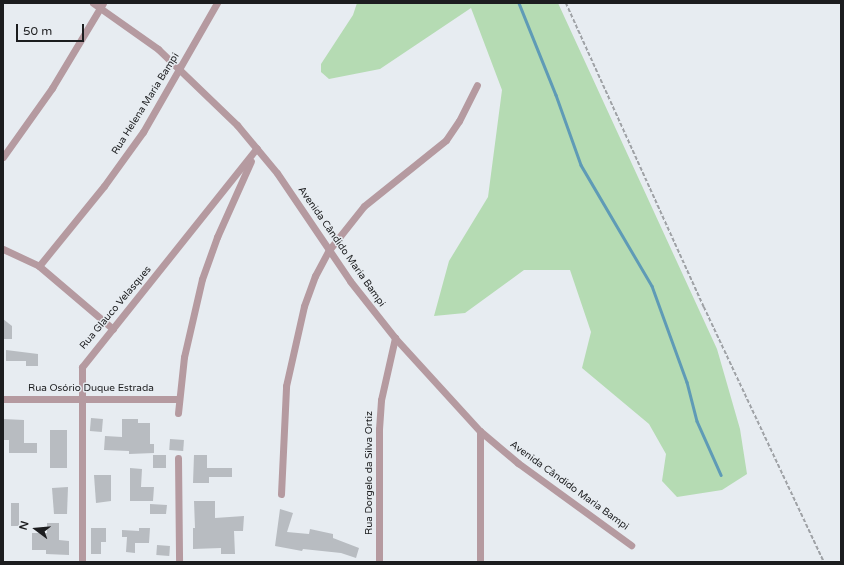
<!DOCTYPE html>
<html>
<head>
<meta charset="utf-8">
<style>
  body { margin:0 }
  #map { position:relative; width:844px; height:565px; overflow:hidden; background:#e7ecf1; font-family:"Varela Round",sans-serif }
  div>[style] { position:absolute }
  .green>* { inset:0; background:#b5dbb3 }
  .stream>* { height:2.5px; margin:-1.25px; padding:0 1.25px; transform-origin:1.25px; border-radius:1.25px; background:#5f9bb6 }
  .building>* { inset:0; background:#b8bcc1; transform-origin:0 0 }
  .path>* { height:1.5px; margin-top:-0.75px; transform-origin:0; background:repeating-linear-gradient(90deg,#9fa2a6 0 4px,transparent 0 6px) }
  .street>* { height:7px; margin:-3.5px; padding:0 3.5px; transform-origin:3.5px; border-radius:3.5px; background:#b59aa0 }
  span { translate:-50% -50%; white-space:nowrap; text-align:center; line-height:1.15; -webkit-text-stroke:3px #e7ecf1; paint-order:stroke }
  .street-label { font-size:10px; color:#1c1d1f }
  .frame { position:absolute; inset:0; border:4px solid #1c1d1f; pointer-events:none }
  .north { position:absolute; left:16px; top:509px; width:40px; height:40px; -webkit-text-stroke:3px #e7ecf1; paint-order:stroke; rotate:286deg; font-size:11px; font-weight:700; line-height:16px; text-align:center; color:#1c1d1f }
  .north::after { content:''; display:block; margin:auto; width:14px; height:18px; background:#1c1d1f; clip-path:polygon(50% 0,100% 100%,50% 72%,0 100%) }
  .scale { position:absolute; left:16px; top:24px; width:68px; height:18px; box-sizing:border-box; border:2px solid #1c1d1f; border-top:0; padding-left:5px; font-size:12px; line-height:14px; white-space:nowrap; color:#1c1d1f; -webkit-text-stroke:3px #e7ecf1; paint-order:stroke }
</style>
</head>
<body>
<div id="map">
  <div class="green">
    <div style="clip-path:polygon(357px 3px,558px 3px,717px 349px,740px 429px,747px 474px,722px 490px,677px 497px,662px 481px,666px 454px,649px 424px,582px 368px,591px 332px,570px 270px,524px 270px,465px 313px,434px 316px,449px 261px,488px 197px,502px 90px,471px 8px,380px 69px,329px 79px,321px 72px,321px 64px,353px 15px)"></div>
  </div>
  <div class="stream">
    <div style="left:519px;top:3px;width:99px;rotate:68.1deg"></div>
    <div style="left:556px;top:95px;width:74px;rotate:70.3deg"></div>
    <div style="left:581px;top:165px;width:140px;rotate:59.6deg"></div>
    <div style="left:652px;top:286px;width:102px;rotate:70deg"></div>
    <div style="left:687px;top:382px;width:40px;rotate:75.6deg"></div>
    <div style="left:697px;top:421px;width:59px;rotate:66deg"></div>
  </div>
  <div class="building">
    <div style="clip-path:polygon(3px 319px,12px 326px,12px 339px,3px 339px)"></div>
    <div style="clip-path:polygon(6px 350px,38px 354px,38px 366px,26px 366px,26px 361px,6px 361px)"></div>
    <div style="left:91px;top:418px;width:12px;height:13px;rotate:5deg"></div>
    <div style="clip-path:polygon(3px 419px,24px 420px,24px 443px,37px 443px,37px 453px,9px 453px,9px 440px,3px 440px)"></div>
    <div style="clip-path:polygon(122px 419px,138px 419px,138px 423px,150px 423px,150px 444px,154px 444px,154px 453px,129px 454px,129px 451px,104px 450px,105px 436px,122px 437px)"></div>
    <div style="left:50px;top:430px;width:17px;height:38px"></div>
    <div style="left:170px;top:439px;width:14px;height:11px;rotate:4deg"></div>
    <div style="left:153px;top:455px;width:13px;height:13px"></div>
    <div style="clip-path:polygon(194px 455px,207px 455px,207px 468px,232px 468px,232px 477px,209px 477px,209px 483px,193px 483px)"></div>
    <div style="clip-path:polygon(130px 468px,142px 469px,141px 487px,154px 487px,153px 501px,130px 501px)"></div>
    <div style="clip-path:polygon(94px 475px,111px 475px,111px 501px,96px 503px)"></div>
    <div style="clip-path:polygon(68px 487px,67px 514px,54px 514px,52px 488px)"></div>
    <div style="clip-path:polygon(194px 501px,215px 501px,215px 518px,244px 516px,243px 531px,234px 531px,235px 554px,221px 554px,221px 548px,193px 549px,193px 528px,195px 528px)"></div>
    <div style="left:11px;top:503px;width:8px;height:23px"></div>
    <div style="clip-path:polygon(150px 504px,167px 505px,166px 514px,150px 514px)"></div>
    <div style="clip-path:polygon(280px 509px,293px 513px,287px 532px,309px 534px,310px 529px,333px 534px,333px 538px,359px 548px,356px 558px,341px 553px,303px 549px,302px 551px,275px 546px)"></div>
    <div style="clip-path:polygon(47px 523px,59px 523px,59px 540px,69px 541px,69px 555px,46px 554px,46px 550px,32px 550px,32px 533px,47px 533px)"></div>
    <div style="clip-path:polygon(91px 528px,106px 528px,106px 542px,101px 542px,101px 554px,91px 554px)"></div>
    <div style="clip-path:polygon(139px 528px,150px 528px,149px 543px,135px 543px,135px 553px,126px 552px,127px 537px,122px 537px,122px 530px,139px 531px)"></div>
    <div style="left:157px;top:545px;width:13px;height:10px;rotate:4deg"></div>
  </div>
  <div class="path">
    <div style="left:566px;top:3px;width:334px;rotate:65.6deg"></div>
    <div style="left:704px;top:307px;width:282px;rotate:64.8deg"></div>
  </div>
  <div class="street">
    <div style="left:93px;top:3px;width:80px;rotate:35.3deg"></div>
    <div style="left:158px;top:49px;width:110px;rotate:43.9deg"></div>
    <div style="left:237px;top:125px;width:62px;rotate:50.2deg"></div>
    <div style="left:277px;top:173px;width:130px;rotate:55.9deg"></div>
    <div style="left:350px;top:281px;width:73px;rotate:51.7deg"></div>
    <div style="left:395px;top:338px;width:126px;rotate:47.6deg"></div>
    <div style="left:480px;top:431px;width:50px;rotate:40.1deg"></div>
    <div style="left:518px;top:463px;width:140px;rotate:36deg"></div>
    <div style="left:3px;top:157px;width:85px;rotate:-54.6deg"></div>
    <div style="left:52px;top:88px;width:99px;rotate:-59deg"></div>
    <div style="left:3px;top:249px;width:40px;rotate:25deg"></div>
    <div style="left:39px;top:266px;width:97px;rotate:40.4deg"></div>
    <div style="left:39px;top:266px;width:103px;rotate:-50.9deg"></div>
    <div style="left:104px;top:186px;width:67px;rotate:-54.2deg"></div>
    <div style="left:143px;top:132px;width:149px;rotate:-60.2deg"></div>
    <div style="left:3px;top:399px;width:176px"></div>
    <div style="left:178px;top:413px;width:56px;rotate:-83.9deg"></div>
    <div style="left:184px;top:357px;width:80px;rotate:-77deg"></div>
    <div style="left:202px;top:279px;width:45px;rotate:-70.3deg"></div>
    <div style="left:217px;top:237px;width:83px;rotate:-65.9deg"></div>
    <div style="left:178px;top:458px;width:104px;rotate:89.4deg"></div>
    <div style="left:281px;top:494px;width:108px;rotate:-87.3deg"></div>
    <div style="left:286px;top:386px;width:82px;rotate:-77.3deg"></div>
    <div style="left:304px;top:306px;width:32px;rotate:-70deg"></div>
    <div style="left:315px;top:276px;width:30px;rotate:-62deg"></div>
    <div style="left:329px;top:250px;width:56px;rotate:-51.5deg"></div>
    <div style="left:364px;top:206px;width:105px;rotate:-38.8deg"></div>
    <div style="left:446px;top:140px;width:23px;rotate:-56deg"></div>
    <div style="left:459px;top:121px;width:40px;rotate:-63.4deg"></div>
    <div style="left:82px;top:562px;width:195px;rotate:-90deg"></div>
    <div style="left:82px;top:367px;width:280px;rotate:-51.4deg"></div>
    <div style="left:379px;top:562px;width:133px;rotate:-90deg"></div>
    <div style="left:379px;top:429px;width:29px;rotate:-86deg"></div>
    <div style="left:381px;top:400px;width:64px;rotate:-77.3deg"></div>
    <div style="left:480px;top:562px;width:131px;rotate:-90deg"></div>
  </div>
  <div class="street-label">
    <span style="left:146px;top:104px;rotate:-58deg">Rua Helena Maria Bampi</span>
    <span style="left:341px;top:247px;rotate:55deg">Avenida Cândido Maria Bampi</span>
    <span style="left:116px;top:308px;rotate:-50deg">Rua Glauco Velasques</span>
    <span style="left:91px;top:389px">Rua Osório Duque Estrada</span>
    <span style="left:370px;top:473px;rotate:-90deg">Rua Dorgelo da Silva Ortiz</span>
    <span style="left:569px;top:486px;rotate:36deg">Avenida Cândido Maria Bampi</span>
  </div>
  <div class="frame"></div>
  <div class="north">N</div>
  <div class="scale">50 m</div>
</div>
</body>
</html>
